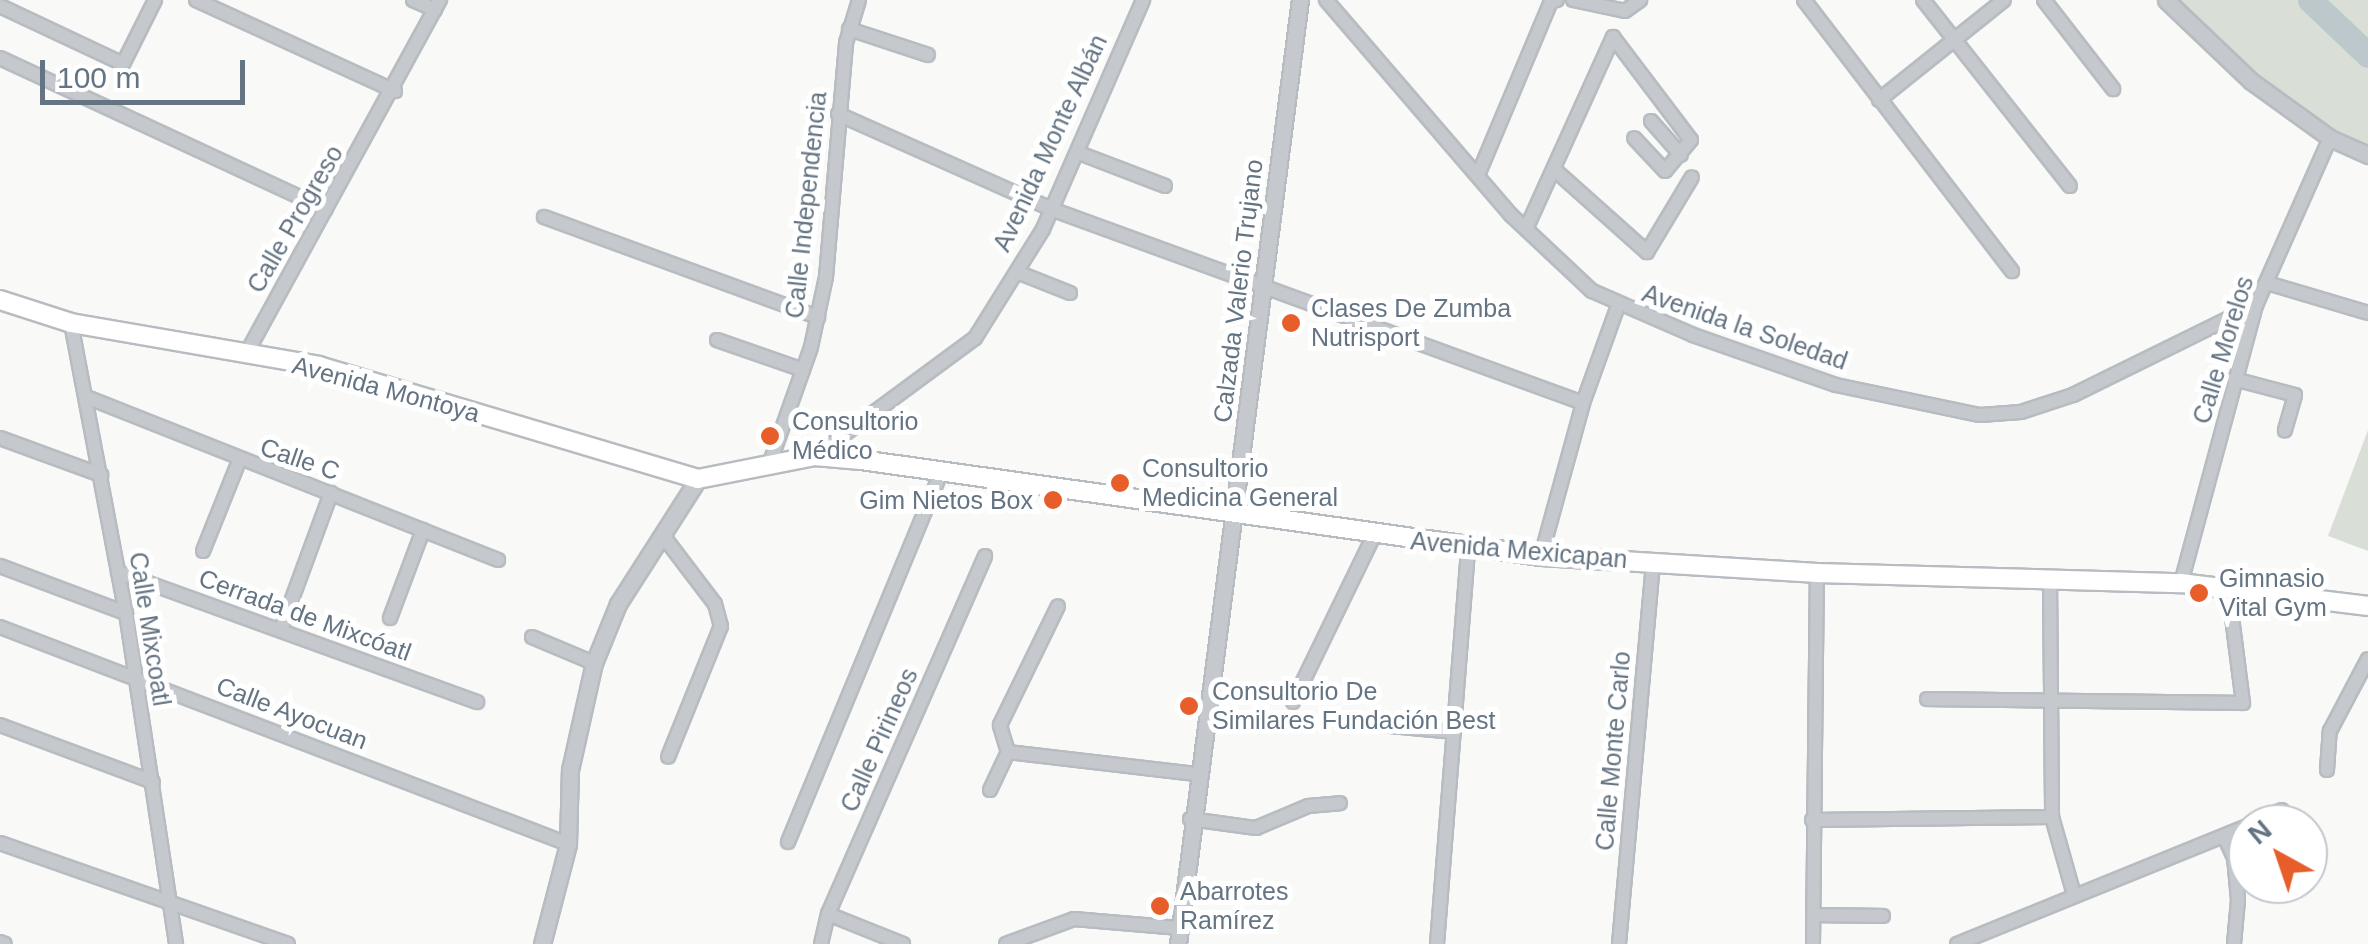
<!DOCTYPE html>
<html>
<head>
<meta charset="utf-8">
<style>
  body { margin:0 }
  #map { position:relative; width:2368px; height:944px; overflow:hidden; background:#f9faf7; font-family:Helvetica,sans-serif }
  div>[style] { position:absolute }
  .green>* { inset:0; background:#d9dfd6 }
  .river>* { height:25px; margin:-12.5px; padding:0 12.5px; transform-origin:12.5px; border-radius:12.5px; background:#bdc8cd }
  .roads { filter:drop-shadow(2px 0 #b7bcc1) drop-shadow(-2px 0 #b7bcc1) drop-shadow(0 2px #b7bcc1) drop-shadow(0 -2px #b7bcc1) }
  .minor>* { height:12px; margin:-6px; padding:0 6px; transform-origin:6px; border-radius:6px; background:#c5c9cd }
  .tertiary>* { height:15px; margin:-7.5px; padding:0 7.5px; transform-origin:7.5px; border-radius:7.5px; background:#c5c9cd }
  .secondary>* { height:18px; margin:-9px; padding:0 9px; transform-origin:9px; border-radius:9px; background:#fff }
  .dots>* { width:28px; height:28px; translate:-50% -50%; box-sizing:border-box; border:5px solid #fff; border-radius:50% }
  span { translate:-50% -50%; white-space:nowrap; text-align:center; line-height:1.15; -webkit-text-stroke:10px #fff; paint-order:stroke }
  .street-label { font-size:25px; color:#647483 }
  .poi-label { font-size:25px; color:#647483 }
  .left { translate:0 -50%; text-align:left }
  .right { translate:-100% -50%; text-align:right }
  .north { position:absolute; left:2228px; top:804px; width:100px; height:100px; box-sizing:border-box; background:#fff; border:2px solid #c1c7cd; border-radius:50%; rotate:320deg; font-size:28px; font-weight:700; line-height:40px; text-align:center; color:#647483 }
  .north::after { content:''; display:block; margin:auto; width:35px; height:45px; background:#e75e2a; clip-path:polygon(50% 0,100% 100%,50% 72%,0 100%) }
  .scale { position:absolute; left:40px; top:60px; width:205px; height:45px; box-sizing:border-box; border:5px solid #647483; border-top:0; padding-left:12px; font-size:30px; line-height:35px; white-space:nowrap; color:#647483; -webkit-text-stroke:8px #fff; paint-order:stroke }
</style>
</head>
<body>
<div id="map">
  <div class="green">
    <div style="clip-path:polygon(2169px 0,2368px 0,2368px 155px,2330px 138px,2199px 34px)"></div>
    <div style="clip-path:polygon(2368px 430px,2368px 551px,2328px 536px)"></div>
  </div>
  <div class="river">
    <div style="left:2310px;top:0;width:80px;rotate:43.5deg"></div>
  </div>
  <div class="roads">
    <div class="minor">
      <div style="left:196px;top:0;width:219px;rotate:24.6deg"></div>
      <div style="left:413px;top:0;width:24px;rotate:24deg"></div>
      <div style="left:1326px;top:0;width:284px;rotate:49.3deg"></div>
      <div style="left:1511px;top:215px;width:111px;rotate:43.2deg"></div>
      <div style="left:1592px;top:291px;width:110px;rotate:23.5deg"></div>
      <div style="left:1693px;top:335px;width:151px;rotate:19.3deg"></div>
      <div style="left:1836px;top:385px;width:147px;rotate:11.8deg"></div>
      <div style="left:1980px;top:415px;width:41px;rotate:-4.2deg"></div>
      <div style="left:2021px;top:412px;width:55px;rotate:-18.1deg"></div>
      <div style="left:2073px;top:395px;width:204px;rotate:-26.2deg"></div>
      <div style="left:1573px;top:0;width:53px;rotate:11.9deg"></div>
      <div style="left:1625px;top:11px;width:19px;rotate:-36deg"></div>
      <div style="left:1804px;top:0;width:342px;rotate:52.5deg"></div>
      <div style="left:1923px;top:0;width:237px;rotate:51.7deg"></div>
      <div style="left:2044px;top:0;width:113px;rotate:52.2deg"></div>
      <div style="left:0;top:6px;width:136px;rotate:25.2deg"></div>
      <div style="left:123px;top:64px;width:72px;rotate:-63.4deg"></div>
      <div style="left:849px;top:29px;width:83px;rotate:18.2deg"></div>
      <div style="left:0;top:58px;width:359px;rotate:24.9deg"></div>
      <div style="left:1879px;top:100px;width:160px;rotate:-38.7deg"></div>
      <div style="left:838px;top:114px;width:233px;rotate:24deg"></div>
      <div style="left:1051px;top:209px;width:566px;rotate:20.03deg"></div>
      <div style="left:1651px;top:121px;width:45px;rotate:48.6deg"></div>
      <div style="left:1079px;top:153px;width:92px;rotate:21deg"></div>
      <div style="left:1556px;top:171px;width:122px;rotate:41.7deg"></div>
      <div style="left:1647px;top:252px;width:87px;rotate:-59deg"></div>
      <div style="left:1478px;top:175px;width:189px;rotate:-67.2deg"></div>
      <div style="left:1551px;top:1px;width:6px;rotate:-9deg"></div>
      <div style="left:544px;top:217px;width:292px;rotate:20.1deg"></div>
      <div style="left:1526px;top:229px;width:211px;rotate:-65.6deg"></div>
      <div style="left:1613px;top:37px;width:129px;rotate:52.9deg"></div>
      <div style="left:1691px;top:140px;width:40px;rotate:130deg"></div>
      <div style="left:1665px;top:171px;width:45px;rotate:-133.2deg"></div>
      <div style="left:1017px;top:272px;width:57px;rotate:21.6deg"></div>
      <div style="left:2267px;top:283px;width:105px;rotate:16.5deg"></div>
      <div style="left:71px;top:323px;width:295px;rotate:79.3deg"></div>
      <div style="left:126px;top:613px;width:335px;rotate:81.4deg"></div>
      <div style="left:717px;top:340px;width:91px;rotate:19.2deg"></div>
      <div style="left:246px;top:354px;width:404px;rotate:-61.3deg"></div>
      <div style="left:2234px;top:379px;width:63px;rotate:14.7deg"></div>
      <div style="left:2295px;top:395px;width:37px;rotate:106deg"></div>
      <div style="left:89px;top:398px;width:440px;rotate:21.6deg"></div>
      <div style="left:0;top:438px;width:108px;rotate:20.1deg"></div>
      <div style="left:815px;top:456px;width:199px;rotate:-36.4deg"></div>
      <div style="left:975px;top:338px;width:128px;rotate:-58deg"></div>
      <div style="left:1043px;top:229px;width:250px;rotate:-66.4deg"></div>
      <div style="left:768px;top:468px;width:128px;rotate:-70.4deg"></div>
      <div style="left:811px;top:347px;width:72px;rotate:-77.9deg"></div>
      <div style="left:826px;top:277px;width:235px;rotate:-85.1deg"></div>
      <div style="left:846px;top:43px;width:45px;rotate:-73.2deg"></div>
      <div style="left:664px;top:537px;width:84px;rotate:52.7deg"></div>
      <div style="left:715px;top:604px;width:23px;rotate:75deg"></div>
      <div style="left:721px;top:626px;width:141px;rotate:112deg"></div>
      <div style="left:203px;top:551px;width:97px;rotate:-68.2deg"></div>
      <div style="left:1541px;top:556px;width:159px;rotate:-74.6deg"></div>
      <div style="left:1583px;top:403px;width:103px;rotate:-70.2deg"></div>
      <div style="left:0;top:566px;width:134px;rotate:20.5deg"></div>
      <div style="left:118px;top:572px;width:382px;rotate:19.9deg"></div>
      <div style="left:2050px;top:578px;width:239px;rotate:89.5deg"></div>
      <div style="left:2052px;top:817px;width:81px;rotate:74.2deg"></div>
      <div style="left:2181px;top:583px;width:288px;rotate:-74.9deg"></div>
      <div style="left:2256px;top:305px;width:183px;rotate:-66.1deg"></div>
      <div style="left:390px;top:618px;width:94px;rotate:-69.4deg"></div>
      <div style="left:0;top:627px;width:608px;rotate:20.91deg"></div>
      <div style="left:281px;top:629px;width:145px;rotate:-69.8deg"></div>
      <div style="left:532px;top:637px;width:67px;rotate:22.8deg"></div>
      <div style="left:1927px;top:699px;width:316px;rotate:0.7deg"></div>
      <div style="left:2243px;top:703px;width:118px;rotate:-97.3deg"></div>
      <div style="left:1293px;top:702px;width:186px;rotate:-64.1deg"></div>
      <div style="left:0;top:725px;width:163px;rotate:20.4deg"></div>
      <div style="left:1391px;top:726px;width:63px;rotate:5.4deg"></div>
      <div style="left:1008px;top:752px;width:189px;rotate:6.7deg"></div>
      <div style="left:1008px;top:752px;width:28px;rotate:-107deg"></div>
      <div style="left:1000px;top:725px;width:132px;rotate:-64deg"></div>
      <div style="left:2327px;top:770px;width:39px;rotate:-86deg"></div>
      <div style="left:2330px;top:731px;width:81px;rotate:-62.2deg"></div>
      <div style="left:990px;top:790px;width:42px;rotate:-64.7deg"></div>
      <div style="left:1190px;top:819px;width:67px;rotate:7.8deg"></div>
      <div style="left:1256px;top:828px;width:56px;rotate:-22.9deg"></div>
      <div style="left:1308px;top:806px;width:32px;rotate:-5deg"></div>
      <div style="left:1812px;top:820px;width:240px;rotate:-0.7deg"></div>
      <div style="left:2252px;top:824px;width:33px;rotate:-25deg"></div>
      <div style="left:2224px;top:836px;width:23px;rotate:65deg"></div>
      <div style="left:2234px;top:857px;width:43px;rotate:84.7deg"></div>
      <div style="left:2238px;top:900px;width:44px;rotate:95.2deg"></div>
      <div style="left:788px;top:842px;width:402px;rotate:-67.5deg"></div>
      <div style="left:0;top:843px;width:305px;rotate:19.3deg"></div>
      <div style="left:828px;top:914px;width:81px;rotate:21.8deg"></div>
      <div style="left:1814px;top:915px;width:69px;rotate:0.8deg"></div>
      <div style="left:0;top:942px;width:5px;rotate:22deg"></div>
      <div style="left:821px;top:944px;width:31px;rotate:-77deg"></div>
      <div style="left:828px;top:914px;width:391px;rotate:-66.3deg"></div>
      <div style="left:1006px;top:944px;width:72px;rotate:-20.2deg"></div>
      <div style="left:1074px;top:919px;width:106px;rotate:4.9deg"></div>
      <div style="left:1437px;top:944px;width:396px;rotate:-85.5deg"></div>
      <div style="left:1619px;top:944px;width:384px;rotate:-84.9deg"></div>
      <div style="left:1813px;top:944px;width:371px;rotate:-89.4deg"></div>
      <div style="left:1957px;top:944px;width:314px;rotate:-22.1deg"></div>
    </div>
    <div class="tertiary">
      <div style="left:2166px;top:0;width:117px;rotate:43.6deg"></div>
      <div style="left:2251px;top:81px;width:97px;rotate:35.8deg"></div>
      <div style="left:2330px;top:138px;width:42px;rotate:24.1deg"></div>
      <div style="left:542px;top:944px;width:103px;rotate:-75.4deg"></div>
      <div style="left:568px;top:844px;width:74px;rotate:-88.5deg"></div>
      <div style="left:570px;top:770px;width:110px;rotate:-77.4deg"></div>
      <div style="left:594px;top:663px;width:64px;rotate:-67.9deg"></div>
      <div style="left:618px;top:604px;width:148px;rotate:-57.4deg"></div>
      <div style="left:1178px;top:944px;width:952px;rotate:-82.64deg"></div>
    </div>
    <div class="secondary">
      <div style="left:0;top:300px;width:75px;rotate:17.9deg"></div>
      <div style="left:71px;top:323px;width:252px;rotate:9.8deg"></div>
      <div style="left:319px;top:366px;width:395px;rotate:16.6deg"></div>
      <div style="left:698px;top:479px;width:118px;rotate:-11.2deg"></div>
      <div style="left:814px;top:456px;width:47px;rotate:4.9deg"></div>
      <div style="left:861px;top:460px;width:687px;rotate:8.04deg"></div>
      <div style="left:1541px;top:556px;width:277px;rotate:3.5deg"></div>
      <div style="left:1817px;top:573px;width:364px;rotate:1.6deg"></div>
      <div style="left:2181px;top:583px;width:188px;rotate:7deg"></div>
    </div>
  </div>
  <div class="dots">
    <div style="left:1291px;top:323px;background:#e75e2a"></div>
    <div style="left:770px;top:436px;background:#e75e2a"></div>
    <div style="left:1120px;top:483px;background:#e75e2a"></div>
    <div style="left:1053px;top:500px;background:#e75e2a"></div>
    <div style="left:2199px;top:593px;background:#e75e2a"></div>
    <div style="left:1189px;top:706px;background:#e75e2a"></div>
    <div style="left:1160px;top:906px;background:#e75e2a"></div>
  </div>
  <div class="street-label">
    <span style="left:1050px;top:143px;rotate:-65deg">Avenida Monte Albán</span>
    <span style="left:806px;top:205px;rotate:-84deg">Calle Independencia</span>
    <span style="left:295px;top:219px;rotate:-60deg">Calle Progreso</span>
    <span style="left:1238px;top:291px;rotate:-83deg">Calzada Valerio Trujano</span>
    <span style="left:1745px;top:327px;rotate:19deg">Avenida la Soledad</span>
    <span style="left:2223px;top:350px;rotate:-73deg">Calle Morelos</span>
    <span style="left:386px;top:389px;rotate:15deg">Avenida Montoya</span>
    <span style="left:300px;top:459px;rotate:19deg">Calle C</span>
    <span style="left:1519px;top:550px;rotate:5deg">Avenida Mexicapan</span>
    <span style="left:305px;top:615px;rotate:20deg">Cerrada de Mixcóatl</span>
    <span style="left:150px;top:629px;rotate:81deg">Calle Mixcoatl</span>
    <span style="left:292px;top:713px;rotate:21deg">Calle Ayocuan</span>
    <span style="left:879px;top:740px;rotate:-66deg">Calle Pirineos</span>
    <span style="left:1613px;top:751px;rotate:-85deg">Calle Monte Carlo</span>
  </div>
  <div class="poi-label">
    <span class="left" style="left:1311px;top:323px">Clases De Zumba<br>Nutrisport</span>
    <span class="left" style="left:792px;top:436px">Consultorio<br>Médico</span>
    <span class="left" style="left:1142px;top:483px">Consultorio<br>Medicina General</span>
    <span class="right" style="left:1033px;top:500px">Gim Nietos Box</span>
    <span class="left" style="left:2219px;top:593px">Gimnasio<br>Vital Gym</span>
    <span class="left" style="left:1212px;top:706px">Consultorio De<br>Similares Fundación Best</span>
    <span class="left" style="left:1180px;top:906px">Abarrotes<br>Ramírez</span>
  </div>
  <div class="north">N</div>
  <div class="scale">100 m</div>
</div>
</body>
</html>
